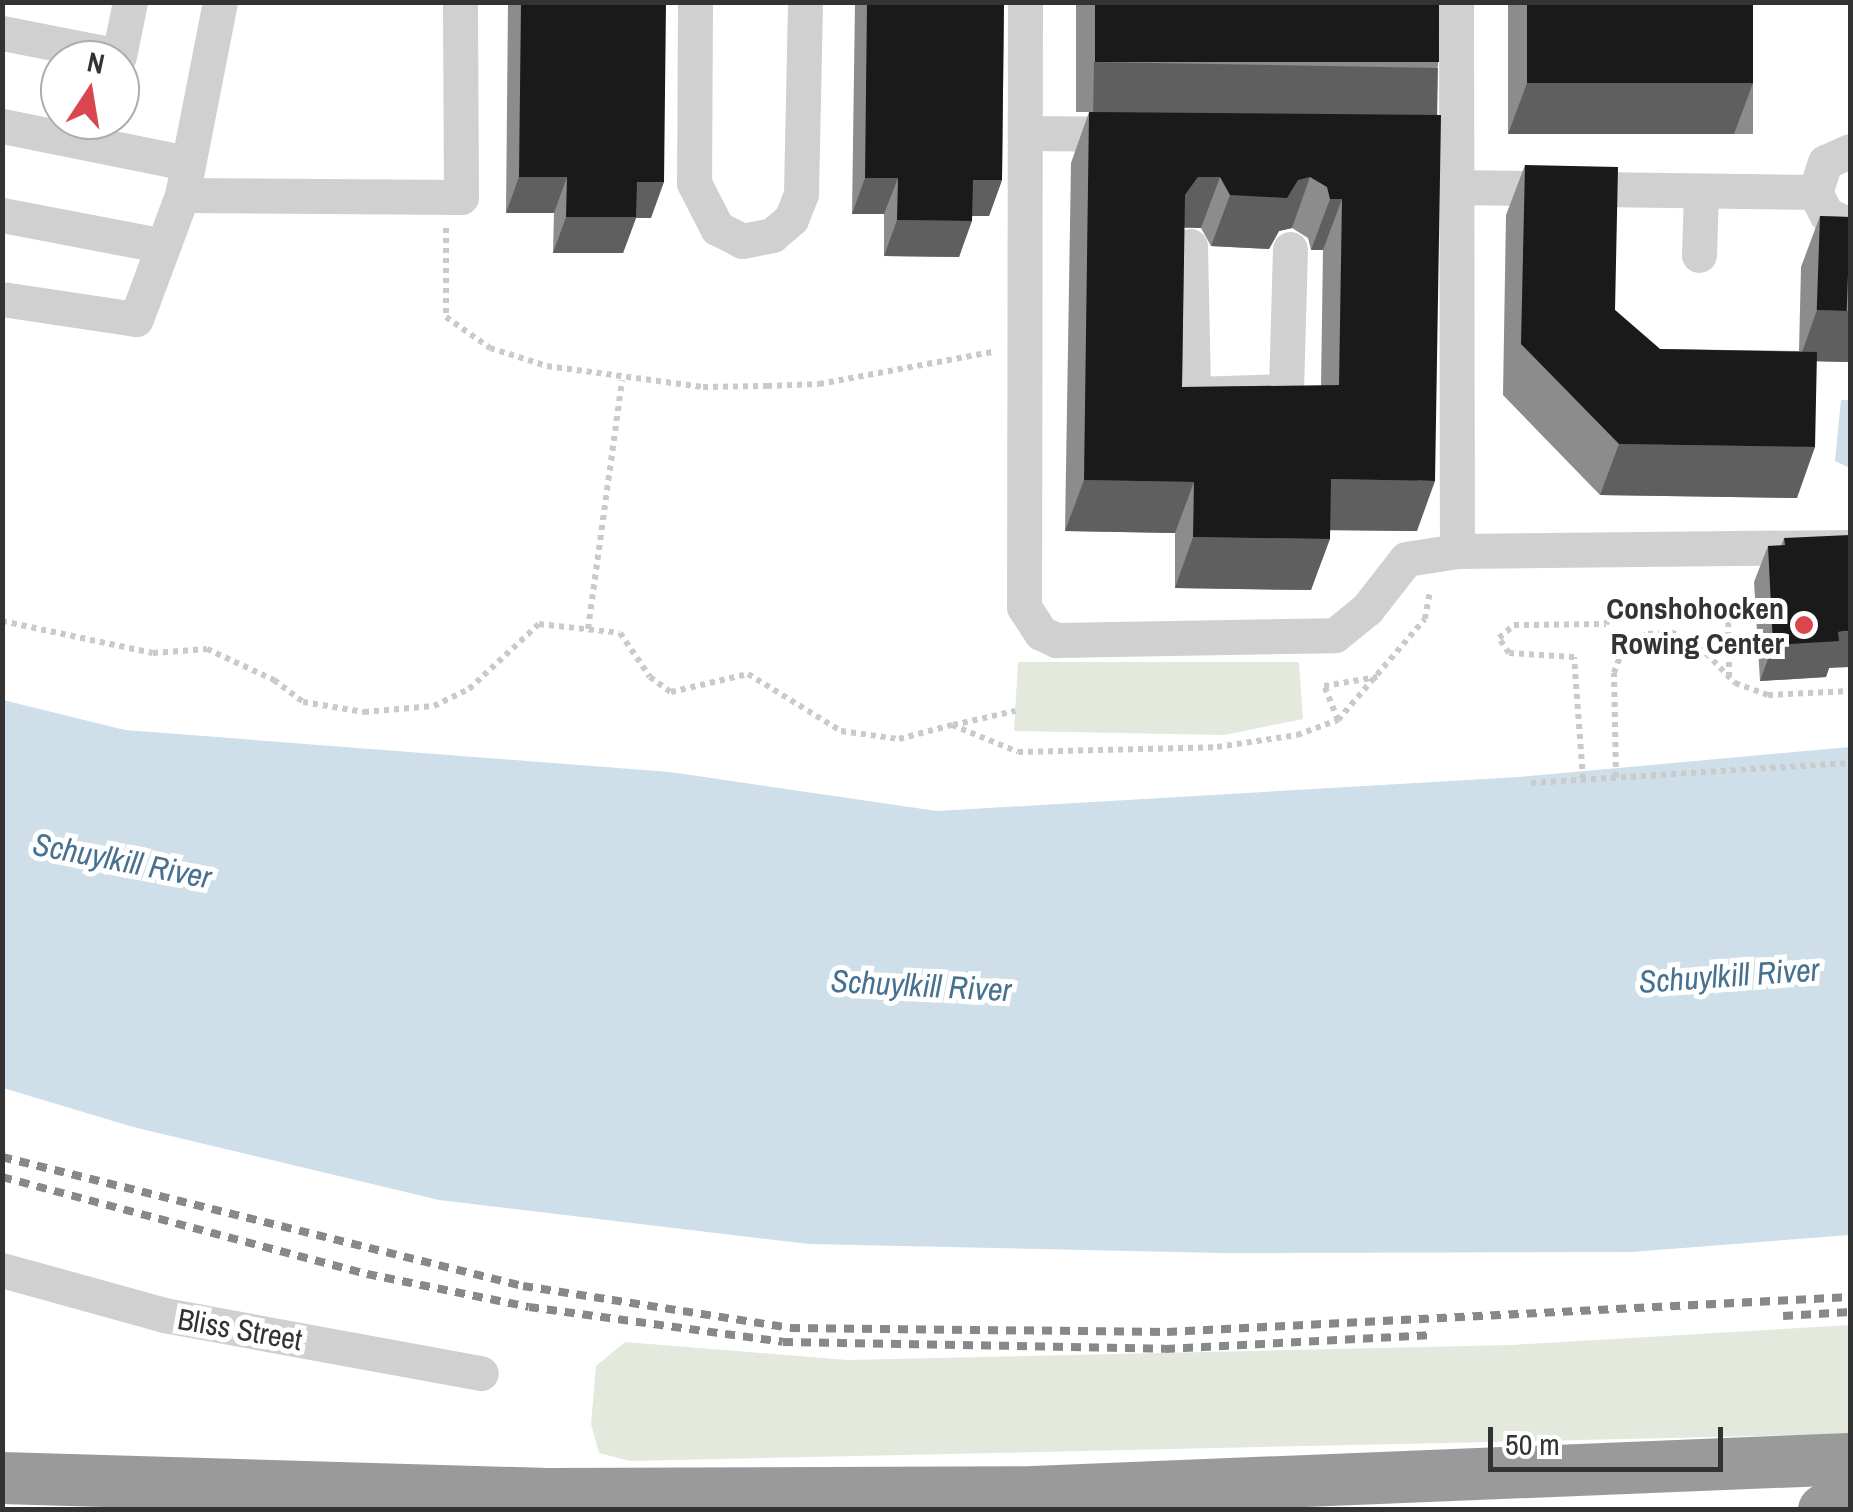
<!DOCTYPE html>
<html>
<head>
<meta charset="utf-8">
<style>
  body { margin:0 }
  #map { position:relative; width:1853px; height:1512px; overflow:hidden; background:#fff; font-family:"Archivo Narrow",sans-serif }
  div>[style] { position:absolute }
  .green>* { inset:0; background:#e3e9dd }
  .water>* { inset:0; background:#cedfea }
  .path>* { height:6px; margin-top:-3px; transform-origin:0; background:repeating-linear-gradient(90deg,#cacaca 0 5px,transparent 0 10px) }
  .minor>* { height:35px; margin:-17.5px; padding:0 17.5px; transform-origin:17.5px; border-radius:17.5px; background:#d0d0d0 }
  .highway>* { height:52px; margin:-26px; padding:0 26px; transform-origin:26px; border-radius:26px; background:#9a9a9a }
  .rail>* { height:8px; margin-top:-4px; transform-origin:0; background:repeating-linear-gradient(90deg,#888 0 10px,transparent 0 18px) }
  .wall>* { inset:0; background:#8c8c8c; transform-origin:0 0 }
  .shaded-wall>* { inset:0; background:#5f5f5f; transform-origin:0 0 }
  .building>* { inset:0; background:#1a1a1a; transform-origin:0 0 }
  .dots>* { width:28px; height:28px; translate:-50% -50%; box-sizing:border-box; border:5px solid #fff; border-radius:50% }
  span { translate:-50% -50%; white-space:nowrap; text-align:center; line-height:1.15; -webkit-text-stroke:10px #fff; paint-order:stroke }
  .poi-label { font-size:30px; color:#333; font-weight:700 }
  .right { translate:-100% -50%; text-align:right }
  .street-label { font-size:30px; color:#333 }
  .water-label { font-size:32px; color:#467190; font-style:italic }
  .frame { position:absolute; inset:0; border:5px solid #333; pointer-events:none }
  .north { position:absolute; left:40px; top:40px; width:100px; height:100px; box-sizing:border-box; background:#fff; border:2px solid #adadad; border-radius:50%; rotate:12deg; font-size:28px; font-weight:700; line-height:40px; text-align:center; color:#333 }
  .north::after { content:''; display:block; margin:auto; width:35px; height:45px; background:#d9464d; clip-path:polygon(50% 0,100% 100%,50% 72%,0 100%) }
  .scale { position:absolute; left:1488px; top:1427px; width:235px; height:45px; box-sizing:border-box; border:5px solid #333; border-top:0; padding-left:12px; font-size:30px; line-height:35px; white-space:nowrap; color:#333; -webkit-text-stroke:8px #fff; paint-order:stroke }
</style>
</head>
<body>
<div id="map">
  <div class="green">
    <div style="clip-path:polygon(1018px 662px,1299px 662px,1303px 719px,1224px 735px,1014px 731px)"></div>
    <div style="clip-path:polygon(1850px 1325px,1850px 1434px,630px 1461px,599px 1453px,591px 1424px,596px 1366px,625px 1342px,847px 1360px,1511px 1345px)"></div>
  </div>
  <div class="water">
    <div style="clip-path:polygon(1841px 400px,1850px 400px,1850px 468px,1835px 461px)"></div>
    <div style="clip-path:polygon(3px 700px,125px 730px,670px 772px,937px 811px,1519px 777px,1850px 747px,1850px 1235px,1631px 1252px,1221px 1253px,809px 1244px,439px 1200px,133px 1127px,3px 1088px)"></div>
  </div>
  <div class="path">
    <div style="left:446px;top:228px;width:89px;rotate:90deg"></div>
    <div style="left:446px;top:317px;width:54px;rotate:35.2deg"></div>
    <div style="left:490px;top:348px;width:60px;rotate:17.5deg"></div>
    <div style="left:547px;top:366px;width:157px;rotate:7.7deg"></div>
    <div style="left:703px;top:387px;width:64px;rotate:-0.9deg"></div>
    <div style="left:767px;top:386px;width:52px;rotate:-2.2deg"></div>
    <div style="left:819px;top:384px;width:176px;rotate:-10.5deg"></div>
    <div style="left:1728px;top:602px;width:74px;rotate:89.2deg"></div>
    <div style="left:2px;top:621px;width:154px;rotate:12deg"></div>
    <div style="left:153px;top:653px;width:54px;rotate:-4.2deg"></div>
    <div style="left:207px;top:649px;width:74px;rotate:24.8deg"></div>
    <div style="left:274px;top:680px;width:36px;rotate:37deg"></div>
    <div style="left:303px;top:702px;width:62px;rotate:9.3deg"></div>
    <div style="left:364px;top:712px;width:70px;rotate:-4.9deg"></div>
    <div style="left:434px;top:706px;width:39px;rotate:-26deg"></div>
    <div style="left:469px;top:689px;width:96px;rotate:-42.9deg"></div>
    <div style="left:539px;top:624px;width:81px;rotate:6.3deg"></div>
    <div style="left:620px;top:633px;width:53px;rotate:55.7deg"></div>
    <div style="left:650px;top:677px;width:26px;rotate:36deg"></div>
    <div style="left:671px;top:692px;width:79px;rotate:-13.2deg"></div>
    <div style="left:748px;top:674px;width:109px;rotate:31.5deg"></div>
    <div style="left:841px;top:731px;width:59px;rotate:7.9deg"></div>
    <div style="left:899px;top:739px;width:55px;rotate:-14.8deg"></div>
    <div style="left:952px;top:725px;width:71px;rotate:22.2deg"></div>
    <div style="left:1018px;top:752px;width:199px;rotate:-1.4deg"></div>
    <div style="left:1217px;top:747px;width:81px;rotate:-8.5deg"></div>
    <div style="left:1297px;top:735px;width:44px;rotate:-20.1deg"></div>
    <div style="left:1338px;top:720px;width:133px;rotate:-49.3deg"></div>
    <div style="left:1425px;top:619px;width:28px;rotate:-80deg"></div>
    <div style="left:588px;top:629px;width:251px;rotate:-82.2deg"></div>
    <div style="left:1338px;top:720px;width:37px;rotate:-112deg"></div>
    <div style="left:1324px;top:686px;width:54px;rotate:-9.6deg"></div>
    <div style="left:953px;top:725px;width:64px;rotate:-12.7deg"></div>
    <div style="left:1616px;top:777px;width:104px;rotate:-91.1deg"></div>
    <div style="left:1614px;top:673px;width:29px;rotate:-70deg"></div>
    <div style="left:1624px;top:646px;width:27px;rotate:-27deg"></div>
    <div style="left:1648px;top:634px;width:23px;rotate:-5deg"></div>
    <div style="left:1671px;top:632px;width:31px;rotate:27deg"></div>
    <div style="left:1699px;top:646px;width:52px;rotate:45.8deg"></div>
    <div style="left:1735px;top:683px;width:35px;rotate:20deg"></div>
    <div style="left:1768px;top:695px;width:82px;rotate:-2.8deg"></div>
    <div style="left:1583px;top:779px;width:122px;rotate:-94.2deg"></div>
    <div style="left:1574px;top:657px;width:65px;rotate:-176.5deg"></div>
    <div style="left:1509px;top:653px;width:18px;rotate:-124deg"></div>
    <div style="left:1499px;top:638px;width:20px;rotate:-41deg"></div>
    <div style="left:1514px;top:625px;width:92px;rotate:-0.6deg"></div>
    <div style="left:1606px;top:624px;width:21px;rotate:-62deg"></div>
    <div style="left:1531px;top:783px;width:320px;rotate:-3.6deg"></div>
  </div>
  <div class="minor">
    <div style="left:220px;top:2px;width:197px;rotate:101.1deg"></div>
    <div style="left:182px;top:195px;width:279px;rotate:0.4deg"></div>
    <div style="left:461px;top:197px;width:195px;rotate:-90.3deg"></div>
    <div style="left:695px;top:2px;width:181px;rotate:90.3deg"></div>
    <div style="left:694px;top:183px;width:51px;rotate:62.9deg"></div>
    <div style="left:717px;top:228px;width:28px;rotate:27deg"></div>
    <div style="left:742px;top:241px;width:31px;rotate:-11deg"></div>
    <div style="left:772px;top:235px;width:25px;rotate:-40deg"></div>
    <div style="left:791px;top:219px;width:27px;rotate:-68deg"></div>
    <div style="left:801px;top:194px;width:192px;rotate:-88.8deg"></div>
    <div style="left:1025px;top:2px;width:605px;rotate:90.09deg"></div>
    <div style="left:1024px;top:607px;width:31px;rotate:57deg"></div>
    <div style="left:1041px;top:633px;width:17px;rotate:25deg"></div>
    <div style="left:1056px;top:640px;width:279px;rotate:-1deg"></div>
    <div style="left:1335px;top:635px;width:41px;rotate:-39.1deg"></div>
    <div style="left:1367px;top:609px;width:63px;rotate:-52deg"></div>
    <div style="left:1406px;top:559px;width:52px;rotate:-8.9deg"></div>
    <div style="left:1457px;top:551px;width:393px;rotate:-0.6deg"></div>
    <div style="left:1456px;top:2px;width:549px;rotate:89.9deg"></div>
    <div style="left:2px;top:33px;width:119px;rotate:11.1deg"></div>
    <div style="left:119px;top:56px;width:55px;rotate:-78.5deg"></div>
    <div style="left:2px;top:126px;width:190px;rotate:11.3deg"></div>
    <div style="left:1026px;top:133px;width:104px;rotate:0.6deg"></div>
    <div style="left:1850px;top:151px;width:27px;rotate:156deg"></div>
    <div style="left:1825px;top:162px;width:32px;rotate:108deg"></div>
    <div style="left:1815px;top:192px;width:25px;rotate:63deg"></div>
    <div style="left:1826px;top:214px;width:26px;rotate:25deg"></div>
    <div style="left:1456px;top:187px;width:359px;rotate:0.8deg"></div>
    <div style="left:2px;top:215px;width:161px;rotate:10.8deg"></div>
    <div style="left:1190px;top:246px;width:148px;rotate:88.8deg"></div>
    <div style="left:1193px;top:394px;width:93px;rotate:-1.8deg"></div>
    <div style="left:1286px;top:391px;width:142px;rotate:-88.4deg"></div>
    <div style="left:1699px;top:255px;width:64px;rotate:-88.2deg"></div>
    <div style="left:2px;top:299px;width:135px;rotate:8.5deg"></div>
    <div style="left:136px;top:319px;width:132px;rotate:-69.6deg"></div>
    <div style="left:2px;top:1270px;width:168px;rotate:15.5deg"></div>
    <div style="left:164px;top:1315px;width:322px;rotate:10.4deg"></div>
  </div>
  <div class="highway">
    <div style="left:2px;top:1478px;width:546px;rotate:1.68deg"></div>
    <div style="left:548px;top:1494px;width:486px;rotate:-0.2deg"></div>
    <div style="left:1034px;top:1492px;width:817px;rotate:-2.32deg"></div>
    <div style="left:1824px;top:1510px;width:26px;rotate:-4deg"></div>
  </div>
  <div class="rail">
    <div style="left:2px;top:1157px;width:537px;rotate:13.91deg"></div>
    <div style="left:523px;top:1286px;width:270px;rotate:8.9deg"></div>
    <div style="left:790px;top:1328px;width:377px;rotate:0.6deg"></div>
    <div style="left:1167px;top:1332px;width:684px;rotate:-2.93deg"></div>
    <div style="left:2px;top:1177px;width:378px;rotate:14.9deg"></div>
    <div style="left:367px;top:1274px;width:165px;rotate:11.5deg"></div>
    <div style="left:529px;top:1307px;width:256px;rotate:7.8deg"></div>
    <div style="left:783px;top:1342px;width:382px;rotate:1deg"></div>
    <div style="left:1165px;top:1349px;width:264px;rotate:-3deg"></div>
    <div style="left:1783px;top:1316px;width:67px;rotate:-3.4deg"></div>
  </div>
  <div class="wall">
    <div style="clip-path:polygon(508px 2px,666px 2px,651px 218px,636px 218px,623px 253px,553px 253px,554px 213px,506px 213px)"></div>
    <div style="clip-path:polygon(855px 2px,1004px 2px,1002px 180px,989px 216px,972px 216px,959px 257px,884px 256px,884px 214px,852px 214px)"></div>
    <div style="clip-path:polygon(evenodd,1076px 2px,1439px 2px,1438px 66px,1420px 115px,1417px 531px,1330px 530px,1311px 590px,1175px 588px,1175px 533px,1065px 531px,1071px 163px,1089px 112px,1076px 112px,1076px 2px,1184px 228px,1201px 228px,1211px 246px,1269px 249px,1279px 231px,1292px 228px,1308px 238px,1311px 250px,1323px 250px,1321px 386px,1182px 387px,1184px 228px)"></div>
    <div style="left:1508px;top:2px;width:245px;height:132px"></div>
    <div style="clip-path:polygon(1525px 165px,1615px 310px,1660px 349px,1799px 351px,1801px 267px,1820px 216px,1850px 217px,1850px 362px,1816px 361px,1797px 498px,1600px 495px,1503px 395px,1506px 215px)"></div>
    <div style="clip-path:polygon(1784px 538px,1829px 668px,1826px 677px,1760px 681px,1754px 582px,1768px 546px,1781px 546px)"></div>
  </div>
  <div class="shaded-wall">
    <div style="left:1094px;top:62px;width:344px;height:53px;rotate:1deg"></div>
    <div style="clip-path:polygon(1527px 83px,1753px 83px,1734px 134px,1508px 134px)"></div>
    <div style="clip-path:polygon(519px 177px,567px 177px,554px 213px,506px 213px)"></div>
    <div style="clip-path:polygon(1198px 177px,1220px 177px,1201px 228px,1180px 227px,1185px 195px)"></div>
    <div style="clip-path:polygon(1310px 177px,1292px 228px,1279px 231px,1269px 249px,1211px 246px,1230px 195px)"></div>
    <div style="clip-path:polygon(865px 178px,898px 178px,884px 214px,852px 214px)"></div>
    <div style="clip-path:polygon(973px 180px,1002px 180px,989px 216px,960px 216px)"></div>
    <div style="clip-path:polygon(637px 182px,664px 182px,651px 218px,636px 218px,623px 253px,553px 253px,566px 217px)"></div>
    <div style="clip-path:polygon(1330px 199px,1342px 199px,1323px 250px,1311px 250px)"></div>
    <div style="clip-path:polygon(897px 220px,972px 221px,959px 257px,884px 256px)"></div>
    <div style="clip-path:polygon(1817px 310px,1850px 311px,1850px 362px,1799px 361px)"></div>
    <div style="clip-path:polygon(1619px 444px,1815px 447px,1797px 498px,1600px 495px)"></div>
    <div style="clip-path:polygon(1331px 479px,1435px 481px,1417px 531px,1312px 530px)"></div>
    <div style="clip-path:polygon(1084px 480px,1194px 482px,1175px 533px,1065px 531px)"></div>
    <div style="clip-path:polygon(1193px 537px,1330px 539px,1311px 590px,1175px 588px)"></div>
    <div style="clip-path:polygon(1850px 631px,1850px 667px,1829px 668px,1826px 677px,1760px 681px,1773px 645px,1838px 632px)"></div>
  </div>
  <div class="building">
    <div style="clip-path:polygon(521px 2px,666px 2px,664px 182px,637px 182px,636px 217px,566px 217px,567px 177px,519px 177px)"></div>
    <div style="clip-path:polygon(867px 2px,1004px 2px,1002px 180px,973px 180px,972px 221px,897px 220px,898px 178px,865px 178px)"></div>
    <div style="left:1095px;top:2px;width:344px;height:60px"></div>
    <div style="left:1527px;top:2px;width:226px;height:81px"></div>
    <div style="clip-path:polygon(evenodd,1089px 112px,1441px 115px,1435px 481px,1331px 479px,1330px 539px,1193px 537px,1194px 482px,1084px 480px,1089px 112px,1198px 177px,1220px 177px,1230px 195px,1287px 198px,1298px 180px,1310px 177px,1327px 187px,1330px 199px,1342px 199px,1339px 385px,1182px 387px,1185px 195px,1198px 177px)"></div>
    <div style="clip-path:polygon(1525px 165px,1618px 167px,1615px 310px,1660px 349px,1817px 352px,1815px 447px,1619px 444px,1521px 344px)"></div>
    <div style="left:1820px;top:216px;width:30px;height:94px;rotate:2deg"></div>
    <div style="clip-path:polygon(1850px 535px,1850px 631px,1838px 632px,1839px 641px,1773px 645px,1768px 546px,1785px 545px,1784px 538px)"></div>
  </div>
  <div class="dots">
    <div style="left:1804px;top:625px;background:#d9464d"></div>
  </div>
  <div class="poi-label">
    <span class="right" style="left:1784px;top:625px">Conshohocken<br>Rowing Center</span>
  </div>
  <div class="street-label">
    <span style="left:240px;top:1329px;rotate:10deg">Bliss Street</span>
  </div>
  <div class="water-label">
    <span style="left:122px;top:861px;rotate:11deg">Schuylkill River</span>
    <span style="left:1729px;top:976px;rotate:-4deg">Schuylkill River</span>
    <span style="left:921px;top:986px;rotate:3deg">Schuylkill River</span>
  </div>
  <div class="frame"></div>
  <div class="north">N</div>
  <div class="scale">50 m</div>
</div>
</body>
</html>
